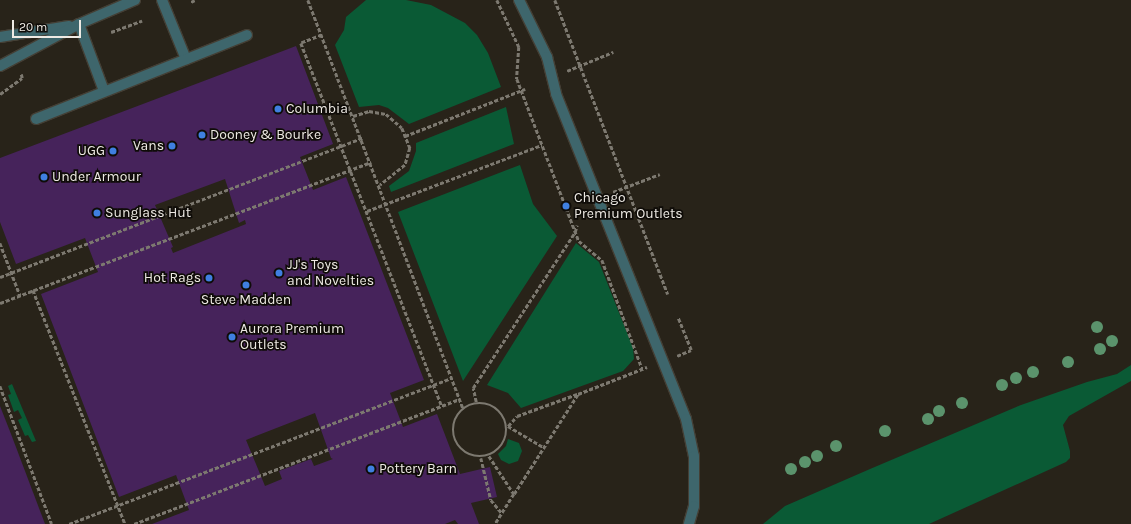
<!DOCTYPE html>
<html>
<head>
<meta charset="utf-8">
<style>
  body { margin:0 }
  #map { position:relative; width:1131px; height:524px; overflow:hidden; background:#282319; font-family:Karla,sans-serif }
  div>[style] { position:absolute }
  .green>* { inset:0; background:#0a5a35 }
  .building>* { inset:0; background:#46235b }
  .path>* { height:2.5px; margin-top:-1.25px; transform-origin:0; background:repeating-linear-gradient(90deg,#7d7970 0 4px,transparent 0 6px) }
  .path>.ring { margin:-1.25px; padding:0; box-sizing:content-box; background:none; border:2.5px solid #7d7970; border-radius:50% }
  .roads { filter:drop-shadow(1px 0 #443f35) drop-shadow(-1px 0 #443f35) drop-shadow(0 1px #443f35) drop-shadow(0 -1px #443f35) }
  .service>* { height:10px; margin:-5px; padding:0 5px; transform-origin:5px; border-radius:5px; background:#3e666c }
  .trees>* { width:12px; height:12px; margin:-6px; border-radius:50%; background:#5b936c }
  .dots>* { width:11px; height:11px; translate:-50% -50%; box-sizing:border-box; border:2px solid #0f0c08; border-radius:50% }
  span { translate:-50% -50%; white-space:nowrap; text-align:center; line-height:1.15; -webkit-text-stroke:3.5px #0f0c08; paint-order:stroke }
  .poi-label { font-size:14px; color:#eeeae4 }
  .left { translate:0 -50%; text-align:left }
  .right { translate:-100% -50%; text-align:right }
  .scale { position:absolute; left:12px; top:20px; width:69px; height:18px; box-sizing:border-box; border:2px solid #eeeae4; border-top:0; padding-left:5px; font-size:12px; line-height:14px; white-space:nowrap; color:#eeeae4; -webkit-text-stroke:3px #0f0c08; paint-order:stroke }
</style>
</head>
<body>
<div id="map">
  <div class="green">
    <div style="clip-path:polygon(366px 0,406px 0,431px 5px,465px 23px,477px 35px,488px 53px,501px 87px,409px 124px,388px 108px,379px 105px,359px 107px,335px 45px,344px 30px,346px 17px)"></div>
    <div style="clip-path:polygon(506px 107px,514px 144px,391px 192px,389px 186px,409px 171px,416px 151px,416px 143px)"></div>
    <div style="clip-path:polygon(520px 165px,533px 204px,557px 236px,463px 381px,398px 212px)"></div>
    <div style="clip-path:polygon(576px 243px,599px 262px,633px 348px,634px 359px,623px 371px,521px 408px,508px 393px,487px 385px)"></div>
    <div style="clip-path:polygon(1131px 365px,1131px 381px,1069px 416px,1063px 425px,1070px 451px,1070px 458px,1066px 462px,929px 524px,763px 524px,785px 506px,870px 469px,1021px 405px,1087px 382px,1117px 374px)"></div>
    <div style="clip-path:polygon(12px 384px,36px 441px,32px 442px,28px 435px,25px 436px,18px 420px,22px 418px,18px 410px,14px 412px,8px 395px,11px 394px,8px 386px)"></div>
    <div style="clip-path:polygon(508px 439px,519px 443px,522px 451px,518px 461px,509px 464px,501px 460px,498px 454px,506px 446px)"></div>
  </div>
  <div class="building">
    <div style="clip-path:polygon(evenodd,296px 46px,333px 144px,300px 157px,313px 190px,346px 177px,424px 380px,390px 393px,403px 427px,437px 414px,460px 474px,490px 467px,497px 497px,471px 503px,479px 524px,458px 524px,455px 520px,445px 524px,152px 524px,189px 510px,176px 475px,119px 497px,41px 294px,98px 272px,85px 238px,16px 264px,0 222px,0 158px,296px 46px,225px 179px,239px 223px,245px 220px,246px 224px,173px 253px,171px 248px,173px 247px,155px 205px,225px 179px,296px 46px,315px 413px,331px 458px,333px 459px,314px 466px,311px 459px,279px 471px,282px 479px,265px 486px,246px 440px,315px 413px)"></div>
    <div style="clip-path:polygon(0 406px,11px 434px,45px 524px,0 524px)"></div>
  </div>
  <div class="path">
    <div style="left:308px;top:0;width:436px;rotate:69.2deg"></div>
    <div style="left:497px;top:0;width:52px;rotate:64.9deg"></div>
    <div style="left:519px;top:47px;width:32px;rotate:94deg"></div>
    <div style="left:517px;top:79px;width:173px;rotate:69.1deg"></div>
    <div style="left:579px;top:241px;width:30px;rotate:40deg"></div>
    <div style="left:602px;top:260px;width:115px;rotate:69.7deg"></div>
    <div style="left:555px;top:0;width:315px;rotate:69deg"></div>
    <div style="left:191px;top:2px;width:4px;rotate:-27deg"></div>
    <div style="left:111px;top:32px;width:33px;rotate:-20deg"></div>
    <div style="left:322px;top:35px;width:22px;rotate:159deg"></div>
    <div style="left:301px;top:43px;width:389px;rotate:68.8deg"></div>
    <div style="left:567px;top:71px;width:50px;rotate:-22.4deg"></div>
    <div style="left:0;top:94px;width:27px;rotate:-36deg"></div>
    <div style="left:22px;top:78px;width:4px;rotate:-104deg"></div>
    <div style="left:353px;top:116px;width:17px;rotate:-17deg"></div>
    <div style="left:369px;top:111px;width:17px;rotate:10deg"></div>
    <div style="left:386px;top:114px;width:21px;rotate:41deg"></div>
    <div style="left:402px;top:128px;width:22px;rotate:68deg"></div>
    <div style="left:410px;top:148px;width:18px;rotate:106deg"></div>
    <div style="left:405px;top:165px;width:32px;rotate:141deg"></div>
    <div style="left:405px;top:136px;width:129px;rotate:-21.4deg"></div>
    <div style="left:613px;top:192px;width:50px;rotate:-21deg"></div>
    <div style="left:367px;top:211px;width:187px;rotate:-20.7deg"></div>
    <div style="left:0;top:243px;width:56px;rotate:69deg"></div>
    <div style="left:0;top:277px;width:388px;rotate:-21deg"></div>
    <div style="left:33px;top:290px;width:251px;rotate:68.5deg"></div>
    <div style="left:0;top:303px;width:397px;rotate:-20.8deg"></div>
    <div style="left:677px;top:356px;width:15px;rotate:-23deg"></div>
    <div style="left:691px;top:350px;width:35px;rotate:-112deg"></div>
    <div style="left:0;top:386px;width:147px;rotate:69.4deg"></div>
    <div style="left:476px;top:402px;width:14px;rotate:-102deg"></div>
    <div style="left:473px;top:388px;width:186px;rotate:-56.8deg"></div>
    <div style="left:575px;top:232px;width:7px;rotate:-74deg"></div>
    <div class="ring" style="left:453px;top:403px;width:51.5px;height:51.5px"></div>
    <div style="left:508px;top:426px;width:13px;rotate:-48deg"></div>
    <div style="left:517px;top:416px;width:64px;rotate:-20.1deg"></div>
    <div style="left:508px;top:426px;width:41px;rotate:31deg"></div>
    <div style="left:489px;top:456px;width:45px;rotate:56.7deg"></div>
    <div style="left:514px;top:494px;width:36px;rotate:122deg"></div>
    <div style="left:481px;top:458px;width:43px;rotate:76.6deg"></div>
    <div style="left:491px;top:500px;width:17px;rotate:50deg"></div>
    <div style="left:514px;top:494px;width:119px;rotate:-57.4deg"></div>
    <div style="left:578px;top:394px;width:74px;rotate:-21.4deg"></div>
    <div style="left:69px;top:524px;width:409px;rotate:-20.9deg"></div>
    <div style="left:134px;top:524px;width:348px;rotate:-21deg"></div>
  </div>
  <div class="roads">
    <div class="service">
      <div style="left:162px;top:0;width:64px;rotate:67.9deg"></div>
      <div style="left:519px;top:0;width:64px;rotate:63.8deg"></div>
      <div style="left:547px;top:57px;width:38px;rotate:76deg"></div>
      <div style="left:556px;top:94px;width:350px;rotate:68.2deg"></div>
      <div style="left:686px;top:419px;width:38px;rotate:78deg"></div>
      <div style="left:694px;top:456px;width:50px;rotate:90deg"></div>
      <div style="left:694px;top:506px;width:19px;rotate:106deg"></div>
      <div style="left:79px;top:24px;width:72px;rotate:69.5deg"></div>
      <div style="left:0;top:37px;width:70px;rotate:-9.1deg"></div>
      <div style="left:0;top:66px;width:89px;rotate:-28deg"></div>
      <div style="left:79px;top:24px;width:61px;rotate:-23.2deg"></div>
      <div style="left:36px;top:119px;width:227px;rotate:-21.7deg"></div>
    </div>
  </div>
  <div class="trees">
    <div style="left:1097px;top:327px"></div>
    <div style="left:1112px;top:341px"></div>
    <div style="left:1100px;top:349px"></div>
    <div style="left:1068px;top:362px"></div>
    <div style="left:1033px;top:372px"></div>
    <div style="left:1016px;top:378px"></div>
    <div style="left:1002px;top:385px"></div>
    <div style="left:962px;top:403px"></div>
    <div style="left:939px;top:411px"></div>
    <div style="left:928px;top:419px"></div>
    <div style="left:885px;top:431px"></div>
    <div style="left:836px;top:446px"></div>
    <div style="left:817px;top:456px"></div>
    <div style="left:805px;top:462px"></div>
    <div style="left:791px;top:469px"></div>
  </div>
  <div class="dots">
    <div style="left:278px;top:109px;background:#3f7fe0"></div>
    <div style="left:202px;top:135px;background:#3f7fe0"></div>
    <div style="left:172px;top:146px;background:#3f7fe0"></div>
    <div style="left:113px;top:151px;background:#3f7fe0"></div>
    <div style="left:44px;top:177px;background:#3f7fe0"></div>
    <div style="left:566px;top:206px;background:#3f7fe0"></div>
    <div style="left:97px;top:213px;background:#3f7fe0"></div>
    <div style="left:279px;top:273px;background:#3f7fe0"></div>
    <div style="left:209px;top:278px;background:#3f7fe0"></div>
    <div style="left:246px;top:285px;background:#3f7fe0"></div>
    <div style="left:232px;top:337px;background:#3f7fe0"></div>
    <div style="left:371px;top:469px;background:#3f7fe0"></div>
  </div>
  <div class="poi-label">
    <span class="left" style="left:286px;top:109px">Columbia</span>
    <span class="left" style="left:210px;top:135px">Dooney &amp; Bourke</span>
    <span class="right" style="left:164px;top:146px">Vans</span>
    <span class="right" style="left:105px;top:151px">UGG</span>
    <span class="left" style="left:52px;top:177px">Under Armour</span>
    <span class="left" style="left:574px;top:206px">Chicago<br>Premium Outlets</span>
    <span class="left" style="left:105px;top:213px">Sunglass Hut</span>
    <span class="left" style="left:287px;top:273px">JJ's Toys<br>and Novelties</span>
    <span class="right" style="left:201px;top:278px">Hot Rags</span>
    <span style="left:246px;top:300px">Steve Madden</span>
    <span class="left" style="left:240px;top:337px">Aurora Premium<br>Outlets</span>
    <span class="left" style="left:379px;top:469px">Pottery Barn</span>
  </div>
  <div class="scale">20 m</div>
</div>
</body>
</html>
